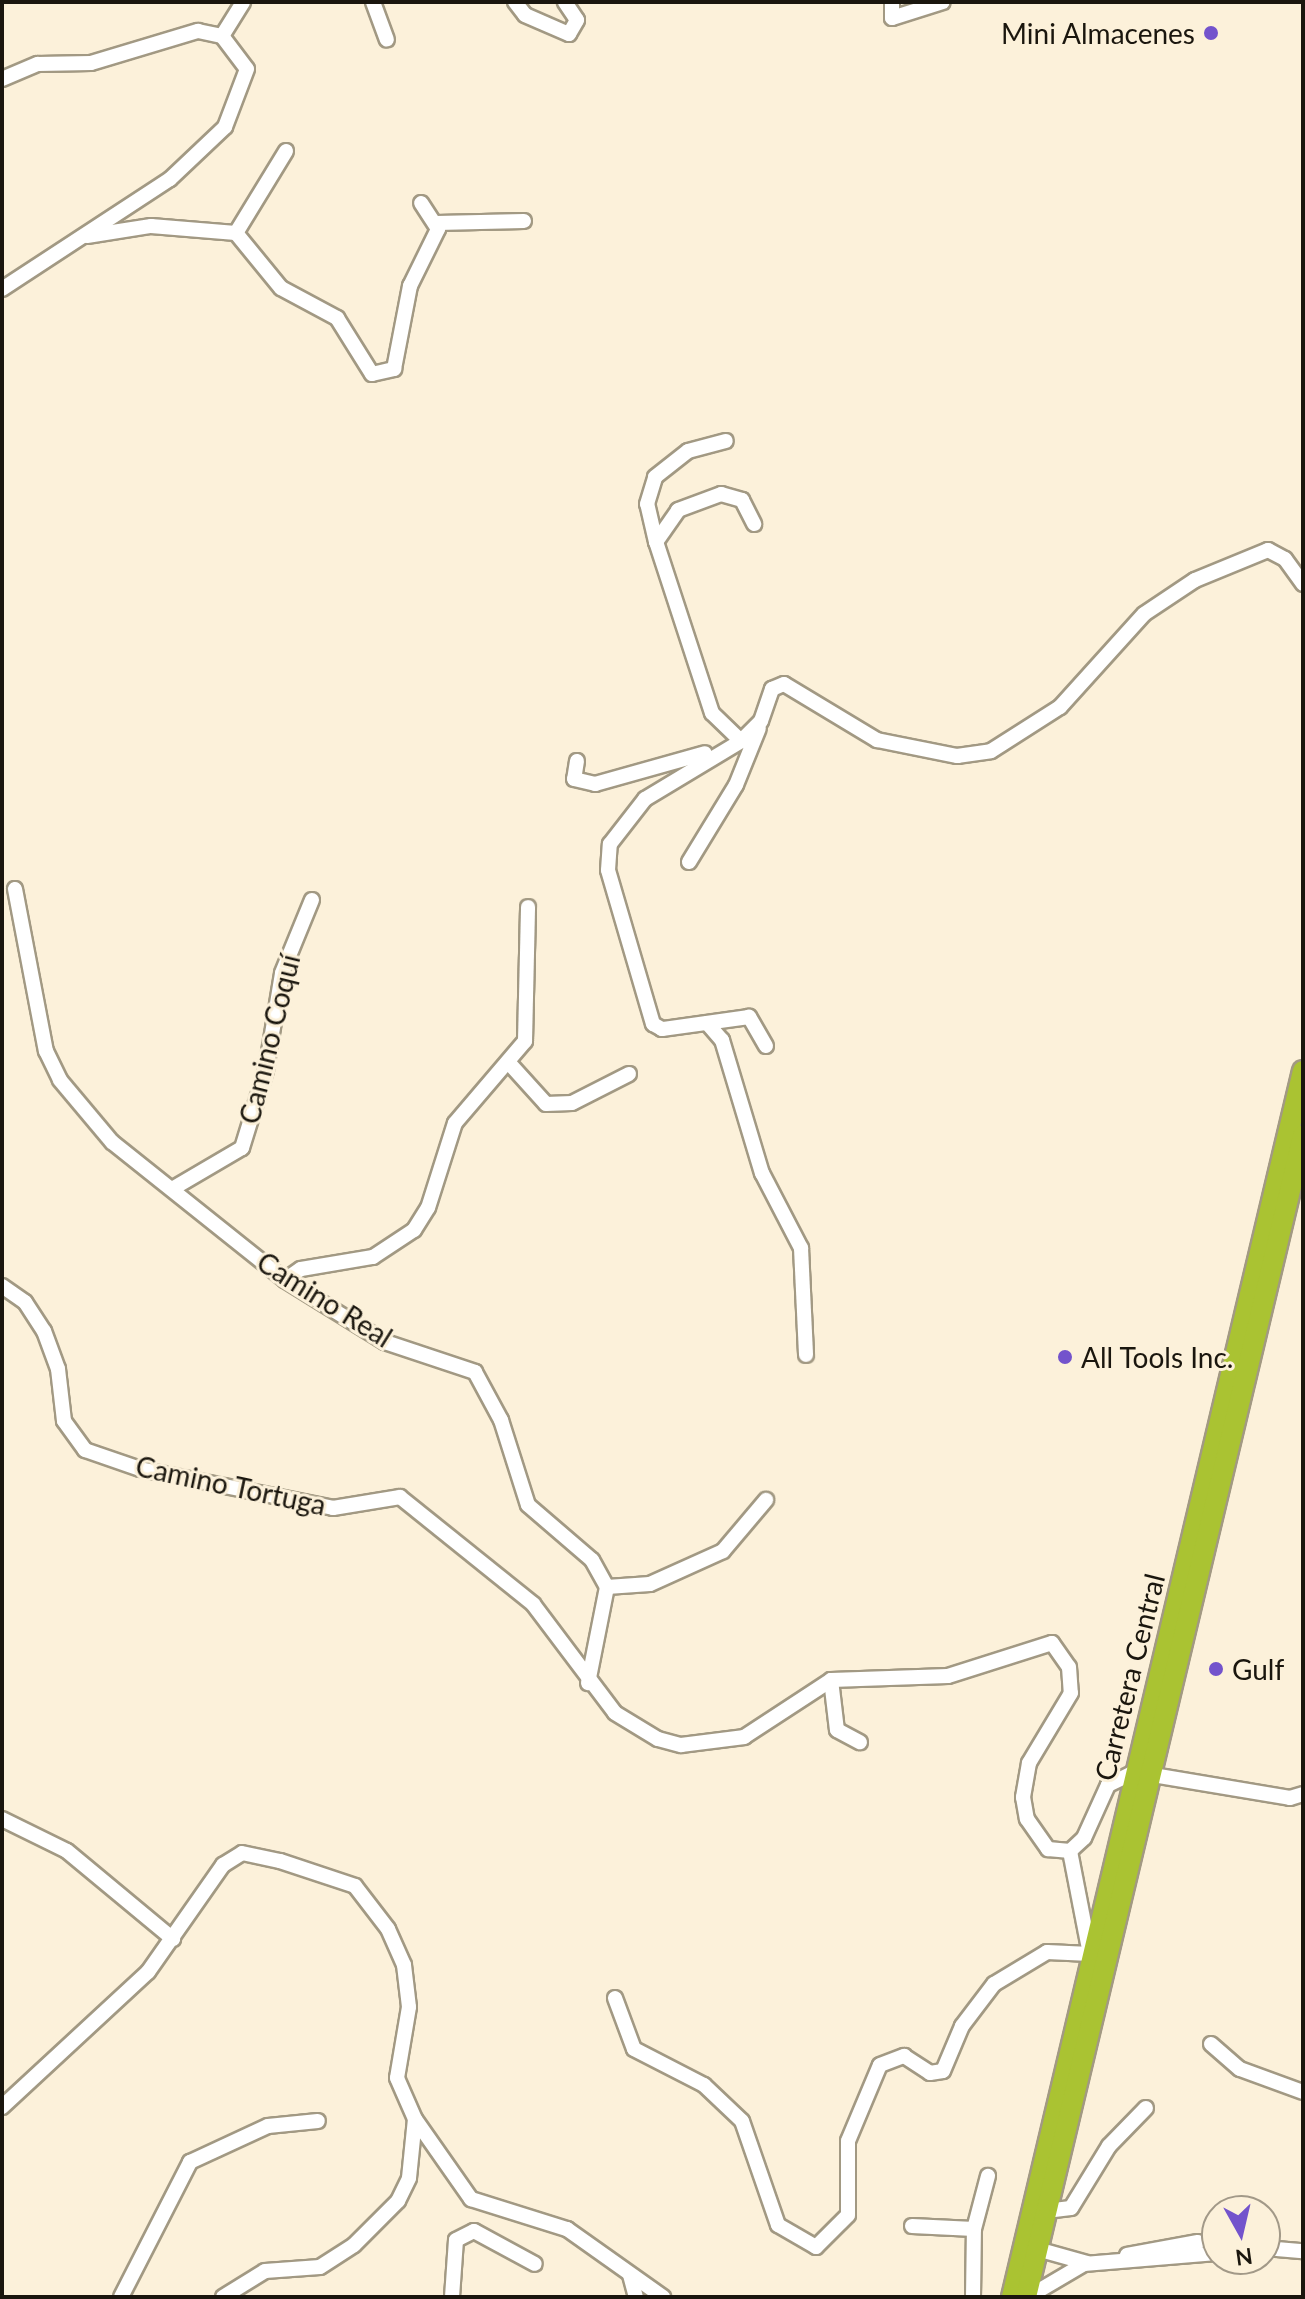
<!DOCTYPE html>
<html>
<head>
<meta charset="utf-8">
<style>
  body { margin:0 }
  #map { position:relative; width:1305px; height:2299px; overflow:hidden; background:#fcf1da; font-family:Lato,sans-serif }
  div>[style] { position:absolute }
  .roads { filter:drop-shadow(2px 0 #a29983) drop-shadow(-2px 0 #a29983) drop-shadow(0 2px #a29983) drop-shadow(0 -2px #a29983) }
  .minor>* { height:14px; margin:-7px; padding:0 7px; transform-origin:7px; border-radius:7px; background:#fff }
  .highway>* { height:20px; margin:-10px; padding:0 10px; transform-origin:10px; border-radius:10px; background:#aac332 }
  .dots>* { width:22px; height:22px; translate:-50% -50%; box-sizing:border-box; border:4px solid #fcf1da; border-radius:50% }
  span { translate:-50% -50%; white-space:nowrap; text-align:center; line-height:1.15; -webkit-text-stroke:6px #fcf1da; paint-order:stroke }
  .poi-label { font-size:28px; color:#1a160e }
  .right { translate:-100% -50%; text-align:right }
  .left { translate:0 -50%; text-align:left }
  .street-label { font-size:28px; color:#1a160e }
  .frame { position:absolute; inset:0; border:4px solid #1a160e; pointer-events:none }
  .north { position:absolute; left:1201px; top:2195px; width:80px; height:80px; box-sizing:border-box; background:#fcf1da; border:2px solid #a29988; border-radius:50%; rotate:172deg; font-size:22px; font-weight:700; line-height:32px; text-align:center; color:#1a160e }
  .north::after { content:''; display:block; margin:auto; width:28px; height:36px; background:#7353cc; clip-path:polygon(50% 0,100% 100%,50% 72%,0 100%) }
</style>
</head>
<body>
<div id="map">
  <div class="roads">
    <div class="minor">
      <div style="left:373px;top:2px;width:40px;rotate:69.8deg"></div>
      <div style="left:515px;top:2px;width:16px;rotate:52deg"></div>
      <div style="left:525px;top:15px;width:48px;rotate:23.4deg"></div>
      <div style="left:569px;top:34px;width:16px;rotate:-60deg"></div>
      <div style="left:577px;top:20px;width:22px;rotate:-124deg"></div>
      <div style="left:892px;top:2px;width:16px;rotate:90deg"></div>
      <div style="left:892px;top:18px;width:53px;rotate:-17.4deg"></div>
      <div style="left:222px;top:36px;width:40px;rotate:-58deg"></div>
      <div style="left:2px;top:79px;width:39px;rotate:-23deg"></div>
      <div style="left:38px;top:64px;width:53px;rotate:-1.1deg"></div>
      <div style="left:91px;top:63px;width:112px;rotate:-16.7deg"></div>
      <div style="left:198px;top:31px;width:25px;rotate:12deg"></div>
      <div style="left:222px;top:36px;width:41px;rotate:52.9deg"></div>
      <div style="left:247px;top:69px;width:62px;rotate:110.8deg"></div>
      <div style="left:225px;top:127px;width:76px;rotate:136.6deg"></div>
      <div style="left:170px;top:179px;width:201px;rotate:146.8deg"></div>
      <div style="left:437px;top:223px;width:87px;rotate:-1.3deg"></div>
      <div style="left:236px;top:233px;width:96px;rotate:-58.6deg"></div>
      <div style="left:87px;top:236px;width:65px;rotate:-8.9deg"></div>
      <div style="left:151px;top:226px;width:85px;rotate:4.7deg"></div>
      <div style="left:236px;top:233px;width:71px;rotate:50.7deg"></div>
      <div style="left:281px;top:288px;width:64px;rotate:28.2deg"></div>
      <div style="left:337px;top:318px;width:66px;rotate:58deg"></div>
      <div style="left:372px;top:374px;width:23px;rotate:-13deg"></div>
      <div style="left:394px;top:369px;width:85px;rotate:-79.1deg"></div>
      <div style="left:410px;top:286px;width:64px;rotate:-63.8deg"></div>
      <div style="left:438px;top:229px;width:31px;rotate:-123deg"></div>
      <div style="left:656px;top:542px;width:39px;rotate:-103deg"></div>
      <div style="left:647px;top:504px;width:28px;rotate:-73deg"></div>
      <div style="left:655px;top:477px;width:42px;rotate:-38.2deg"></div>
      <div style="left:688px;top:451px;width:39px;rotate:-15deg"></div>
      <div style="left:741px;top:741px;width:40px;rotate:-136deg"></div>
      <div style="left:712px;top:713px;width:180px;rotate:-108.1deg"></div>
      <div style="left:656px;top:542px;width:39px;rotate:-55deg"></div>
      <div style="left:678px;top:510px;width:46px;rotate:-20.4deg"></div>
      <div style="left:721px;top:494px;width:22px;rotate:16deg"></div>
      <div style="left:742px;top:500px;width:27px;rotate:63deg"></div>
      <div style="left:577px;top:761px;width:18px;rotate:99deg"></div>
      <div style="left:574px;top:779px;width:22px;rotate:13deg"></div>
      <div style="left:595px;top:784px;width:114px;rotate:-15.7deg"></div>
      <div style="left:689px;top:862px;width:90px;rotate:-58.6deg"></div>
      <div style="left:736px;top:785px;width:61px;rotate:-68deg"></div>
      <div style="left:15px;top:889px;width:165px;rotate:79.2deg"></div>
      <div style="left:46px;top:1051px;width:32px;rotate:64deg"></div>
      <div style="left:60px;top:1080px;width:81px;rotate:50deg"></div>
      <div style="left:112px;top:1142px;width:221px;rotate:38.6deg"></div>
      <div style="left:285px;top:1280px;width:118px;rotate:31.8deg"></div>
      <div style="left:385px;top:1342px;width:95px;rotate:18.4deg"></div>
      <div style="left:475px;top:1372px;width:55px;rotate:61.6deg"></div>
      <div style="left:501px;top:1420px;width:89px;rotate:72.4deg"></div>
      <div style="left:528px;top:1505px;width:84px;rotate:40.7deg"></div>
      <div style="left:592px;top:1560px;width:31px;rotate:61deg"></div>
      <div style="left:607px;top:1587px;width:98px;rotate:101.2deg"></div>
      <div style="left:707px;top:1023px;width:23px;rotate:49deg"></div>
      <div style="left:722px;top:1040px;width:139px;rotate:73.3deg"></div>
      <div style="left:762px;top:1173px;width:85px;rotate:62.5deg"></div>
      <div style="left:801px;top:1248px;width:107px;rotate:87.3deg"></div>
      <div style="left:766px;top:1046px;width:34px;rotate:-120deg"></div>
      <div style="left:749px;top:1017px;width:88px;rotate:172.1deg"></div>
      <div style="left:662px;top:1029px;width:10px;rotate:-151deg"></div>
      <div style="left:653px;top:1024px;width:160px;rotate:-106.3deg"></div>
      <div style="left:608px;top:870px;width:26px;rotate:-86deg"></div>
      <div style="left:610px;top:844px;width:57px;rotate:-52.1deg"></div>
      <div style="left:645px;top:799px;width:112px;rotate:-31.1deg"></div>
      <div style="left:741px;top:741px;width:28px;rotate:-45deg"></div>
      <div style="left:761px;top:721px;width:34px;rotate:-71deg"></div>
      <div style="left:772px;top:689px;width:13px;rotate:-23deg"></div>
      <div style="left:784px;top:684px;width:109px;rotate:31.1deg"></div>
      <div style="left:877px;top:740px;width:82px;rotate:11.3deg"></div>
      <div style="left:957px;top:756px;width:34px;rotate:-8deg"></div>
      <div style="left:991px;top:751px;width:82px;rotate:-32.5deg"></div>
      <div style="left:1060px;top:707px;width:125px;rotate:-47.9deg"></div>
      <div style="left:1144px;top:614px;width:61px;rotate:-33.7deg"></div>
      <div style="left:1195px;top:580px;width:79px;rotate:-22.3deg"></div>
      <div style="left:1268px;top:550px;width:19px;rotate:28deg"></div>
      <div style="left:1285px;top:559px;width:31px;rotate:54deg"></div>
      <div style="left:509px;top:1063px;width:55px;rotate:47.9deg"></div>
      <div style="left:546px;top:1104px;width:26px;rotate:-2deg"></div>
      <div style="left:572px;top:1103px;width:64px;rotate:-27deg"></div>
      <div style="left:172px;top:1189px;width:81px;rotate:-30.4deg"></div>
      <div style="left:242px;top:1148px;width:82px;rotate:-72.9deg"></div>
      <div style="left:266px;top:1070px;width:98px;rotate:-80.6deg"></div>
      <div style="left:282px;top:973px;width:79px;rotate:-67.7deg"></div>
      <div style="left:285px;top:1280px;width:19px;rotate:-35deg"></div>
      <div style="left:301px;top:1269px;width:73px;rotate:-9.5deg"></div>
      <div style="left:373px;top:1257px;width:49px;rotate:-33.4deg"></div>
      <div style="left:414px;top:1230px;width:26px;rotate:-58deg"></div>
      <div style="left:428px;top:1208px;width:89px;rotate:-72.4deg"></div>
      <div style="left:455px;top:1123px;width:108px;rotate:-49.5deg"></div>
      <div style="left:525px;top:1041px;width:134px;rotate:-88.7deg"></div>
      <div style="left:2px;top:1286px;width:28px;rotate:35deg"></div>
      <div style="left:25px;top:1302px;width:35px;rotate:57deg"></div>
      <div style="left:44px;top:1331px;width:40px;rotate:69.8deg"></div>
      <div style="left:58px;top:1369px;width:52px;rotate:83.4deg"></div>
      <div style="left:64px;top:1421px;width:36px;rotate:54deg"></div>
      <div style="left:85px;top:1450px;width:58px;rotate:19.1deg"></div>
      <div style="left:140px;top:1469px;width:197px;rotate:11.4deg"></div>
      <div style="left:333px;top:1508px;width:68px;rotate:-9.3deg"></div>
      <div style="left:400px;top:1497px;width:171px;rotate:38.8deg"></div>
      <div style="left:533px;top:1604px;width:136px;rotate:53deg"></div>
      <div style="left:615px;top:1713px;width:50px;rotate:31.2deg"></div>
      <div style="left:658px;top:1739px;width:24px;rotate:15deg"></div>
      <div style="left:681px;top:1745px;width:64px;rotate:-7.2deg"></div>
      <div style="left:744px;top:1737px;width:104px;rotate:-33.2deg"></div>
      <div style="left:831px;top:1680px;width:117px;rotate:-2deg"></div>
      <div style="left:948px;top:1676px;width:109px;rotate:-17.6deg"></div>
      <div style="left:1052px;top:1643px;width:29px;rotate:55deg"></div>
      <div style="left:1069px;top:1667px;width:26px;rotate:86deg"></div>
      <div style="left:1071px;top:1693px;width:82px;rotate:121deg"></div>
      <div style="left:1029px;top:1763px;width:35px;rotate:100deg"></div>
      <div style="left:1023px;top:1797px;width:22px;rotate:80deg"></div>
      <div style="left:1027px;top:1819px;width:37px;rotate:55deg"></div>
      <div style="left:1048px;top:1849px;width:22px;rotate:5deg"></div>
      <div style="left:607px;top:1587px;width:43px;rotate:-4deg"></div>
      <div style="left:650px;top:1584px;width:80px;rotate:-24.3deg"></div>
      <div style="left:723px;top:1551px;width:67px;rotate:-49.9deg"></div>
      <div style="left:831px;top:1680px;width:50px;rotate:83.2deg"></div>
      <div style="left:837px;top:1730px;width:26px;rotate:28deg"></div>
      <div style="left:2px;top:1819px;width:72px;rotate:26.2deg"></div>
      <div style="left:67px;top:1851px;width:138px;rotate:39.7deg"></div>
      <div style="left:1070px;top:1851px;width:19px;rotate:-43deg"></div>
      <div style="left:1084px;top:1838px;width:58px;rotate:-65.6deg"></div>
      <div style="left:1108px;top:1785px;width:30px;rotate:-26deg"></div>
      <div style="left:1135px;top:1772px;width:157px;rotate:9.5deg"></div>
      <div style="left:1290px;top:1798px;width:14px;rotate:-17deg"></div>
      <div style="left:615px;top:1998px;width:54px;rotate:69.6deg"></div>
      <div style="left:634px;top:2049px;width:79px;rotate:27.2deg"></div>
      <div style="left:704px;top:2085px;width:52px;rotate:43.5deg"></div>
      <div style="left:742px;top:2121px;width:110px;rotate:70.9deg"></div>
      <div style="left:778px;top:2225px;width:44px;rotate:30.1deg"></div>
      <div style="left:816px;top:2247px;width:45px;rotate:-45deg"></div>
      <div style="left:848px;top:2215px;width:74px;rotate:-90deg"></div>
      <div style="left:848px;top:2141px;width:82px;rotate:-67.2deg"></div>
      <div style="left:880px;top:2065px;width:26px;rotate:-21deg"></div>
      <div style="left:904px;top:2056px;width:31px;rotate:33deg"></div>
      <div style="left:930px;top:2073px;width:13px;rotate:-9deg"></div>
      <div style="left:943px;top:2071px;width:49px;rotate:-67.1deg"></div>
      <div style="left:962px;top:2026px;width:53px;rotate:-52.7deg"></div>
      <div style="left:994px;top:1984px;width:62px;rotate:-31.1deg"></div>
      <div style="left:1047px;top:1952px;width:43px;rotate:2.7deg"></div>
      <div style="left:1090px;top:1954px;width:105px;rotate:-101deg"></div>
      <div style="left:1211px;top:2044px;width:38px;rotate:41deg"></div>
      <div style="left:1240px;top:2069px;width:67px;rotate:20.1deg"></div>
      <div style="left:2px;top:2107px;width:199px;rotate:-42.8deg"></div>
      <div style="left:148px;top:1972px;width:131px;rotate:-55deg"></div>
      <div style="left:223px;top:1865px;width:22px;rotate:-32deg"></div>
      <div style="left:242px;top:1853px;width:39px;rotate:12deg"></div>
      <div style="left:280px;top:1861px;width:79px;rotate:18.4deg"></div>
      <div style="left:355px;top:1886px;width:54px;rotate:52.5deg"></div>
      <div style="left:388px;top:1929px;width:39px;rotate:66deg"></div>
      <div style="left:404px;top:1965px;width:42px;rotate:83.2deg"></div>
      <div style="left:409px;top:2007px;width:72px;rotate:99.6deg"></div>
      <div style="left:397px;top:2078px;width:45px;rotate:66.3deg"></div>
      <div style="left:415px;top:2119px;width:98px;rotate:55deg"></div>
      <div style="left:471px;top:2199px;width:101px;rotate:17.4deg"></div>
      <div style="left:567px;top:2229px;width:118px;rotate:35.3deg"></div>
      <div style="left:1046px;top:2211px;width:25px;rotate:-7deg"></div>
      <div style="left:1071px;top:2208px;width:73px;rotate:-58.5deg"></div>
      <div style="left:1109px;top:2146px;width:53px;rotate:-45.8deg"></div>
      <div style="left:912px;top:2226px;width:62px;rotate:2.8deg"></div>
      <div style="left:1265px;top:2248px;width:38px;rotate:5deg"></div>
      <div style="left:1037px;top:2249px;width:52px;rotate:15.6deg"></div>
      <div style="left:1127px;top:2255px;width:72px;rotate:-10.4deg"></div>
      <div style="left:630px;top:2275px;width:23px;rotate:75deg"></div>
      <div style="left:121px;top:2297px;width:152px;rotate:-62.9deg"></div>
      <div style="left:190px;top:2162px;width:86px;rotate:-24.8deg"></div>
      <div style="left:268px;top:2126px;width:50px;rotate:-5.7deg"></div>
      <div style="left:223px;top:2297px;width:49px;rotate:-31.8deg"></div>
      <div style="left:265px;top:2271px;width:55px;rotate:-4.2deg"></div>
      <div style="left:320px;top:2267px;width:40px;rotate:-32.9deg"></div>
      <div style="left:354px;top:2245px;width:62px;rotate:-45deg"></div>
      <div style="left:398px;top:2201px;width:25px;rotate:-64deg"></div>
      <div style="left:409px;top:2178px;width:59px;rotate:-84.2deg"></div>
      <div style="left:452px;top:2297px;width:57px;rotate:-86deg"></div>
      <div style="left:456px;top:2240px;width:20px;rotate:-27deg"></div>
      <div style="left:474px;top:2231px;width:69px;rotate:28.4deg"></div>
      <div style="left:973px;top:2297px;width:68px;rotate:-89.2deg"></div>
      <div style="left:974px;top:2229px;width:55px;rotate:-75.2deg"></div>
      <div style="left:1028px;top:2297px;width:65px;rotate:-30.5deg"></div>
      <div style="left:1084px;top:2264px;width:133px;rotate:-4.7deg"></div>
    </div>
    <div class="highway">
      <div style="left:1012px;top:2297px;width:1260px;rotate:-76.65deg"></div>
      <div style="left:1026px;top:2297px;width:1194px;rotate:-76.58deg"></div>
    </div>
  </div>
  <div class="dots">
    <div style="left:1211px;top:33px;background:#7353cc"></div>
    <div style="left:1065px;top:1357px;background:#7353cc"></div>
    <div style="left:1216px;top:1669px;background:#7353cc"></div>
  </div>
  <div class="poi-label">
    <span class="right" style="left:1195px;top:33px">Mini Almacenes</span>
    <span class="left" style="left:1081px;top:1357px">All Tools Inc.</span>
    <span class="left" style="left:1232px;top:1669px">Gulf</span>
  </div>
  <div class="street-label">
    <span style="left:269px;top:1039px;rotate:-76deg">Camino Coquí</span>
    <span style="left:325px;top:1299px;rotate:32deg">Camino Real</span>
    <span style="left:231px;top:1485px;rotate:12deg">Camino Tortuga</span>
    <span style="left:1129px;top:1677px;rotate:-76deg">Carretera Central</span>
  </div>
  <div class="frame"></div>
  <div class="north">N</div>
</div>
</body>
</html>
